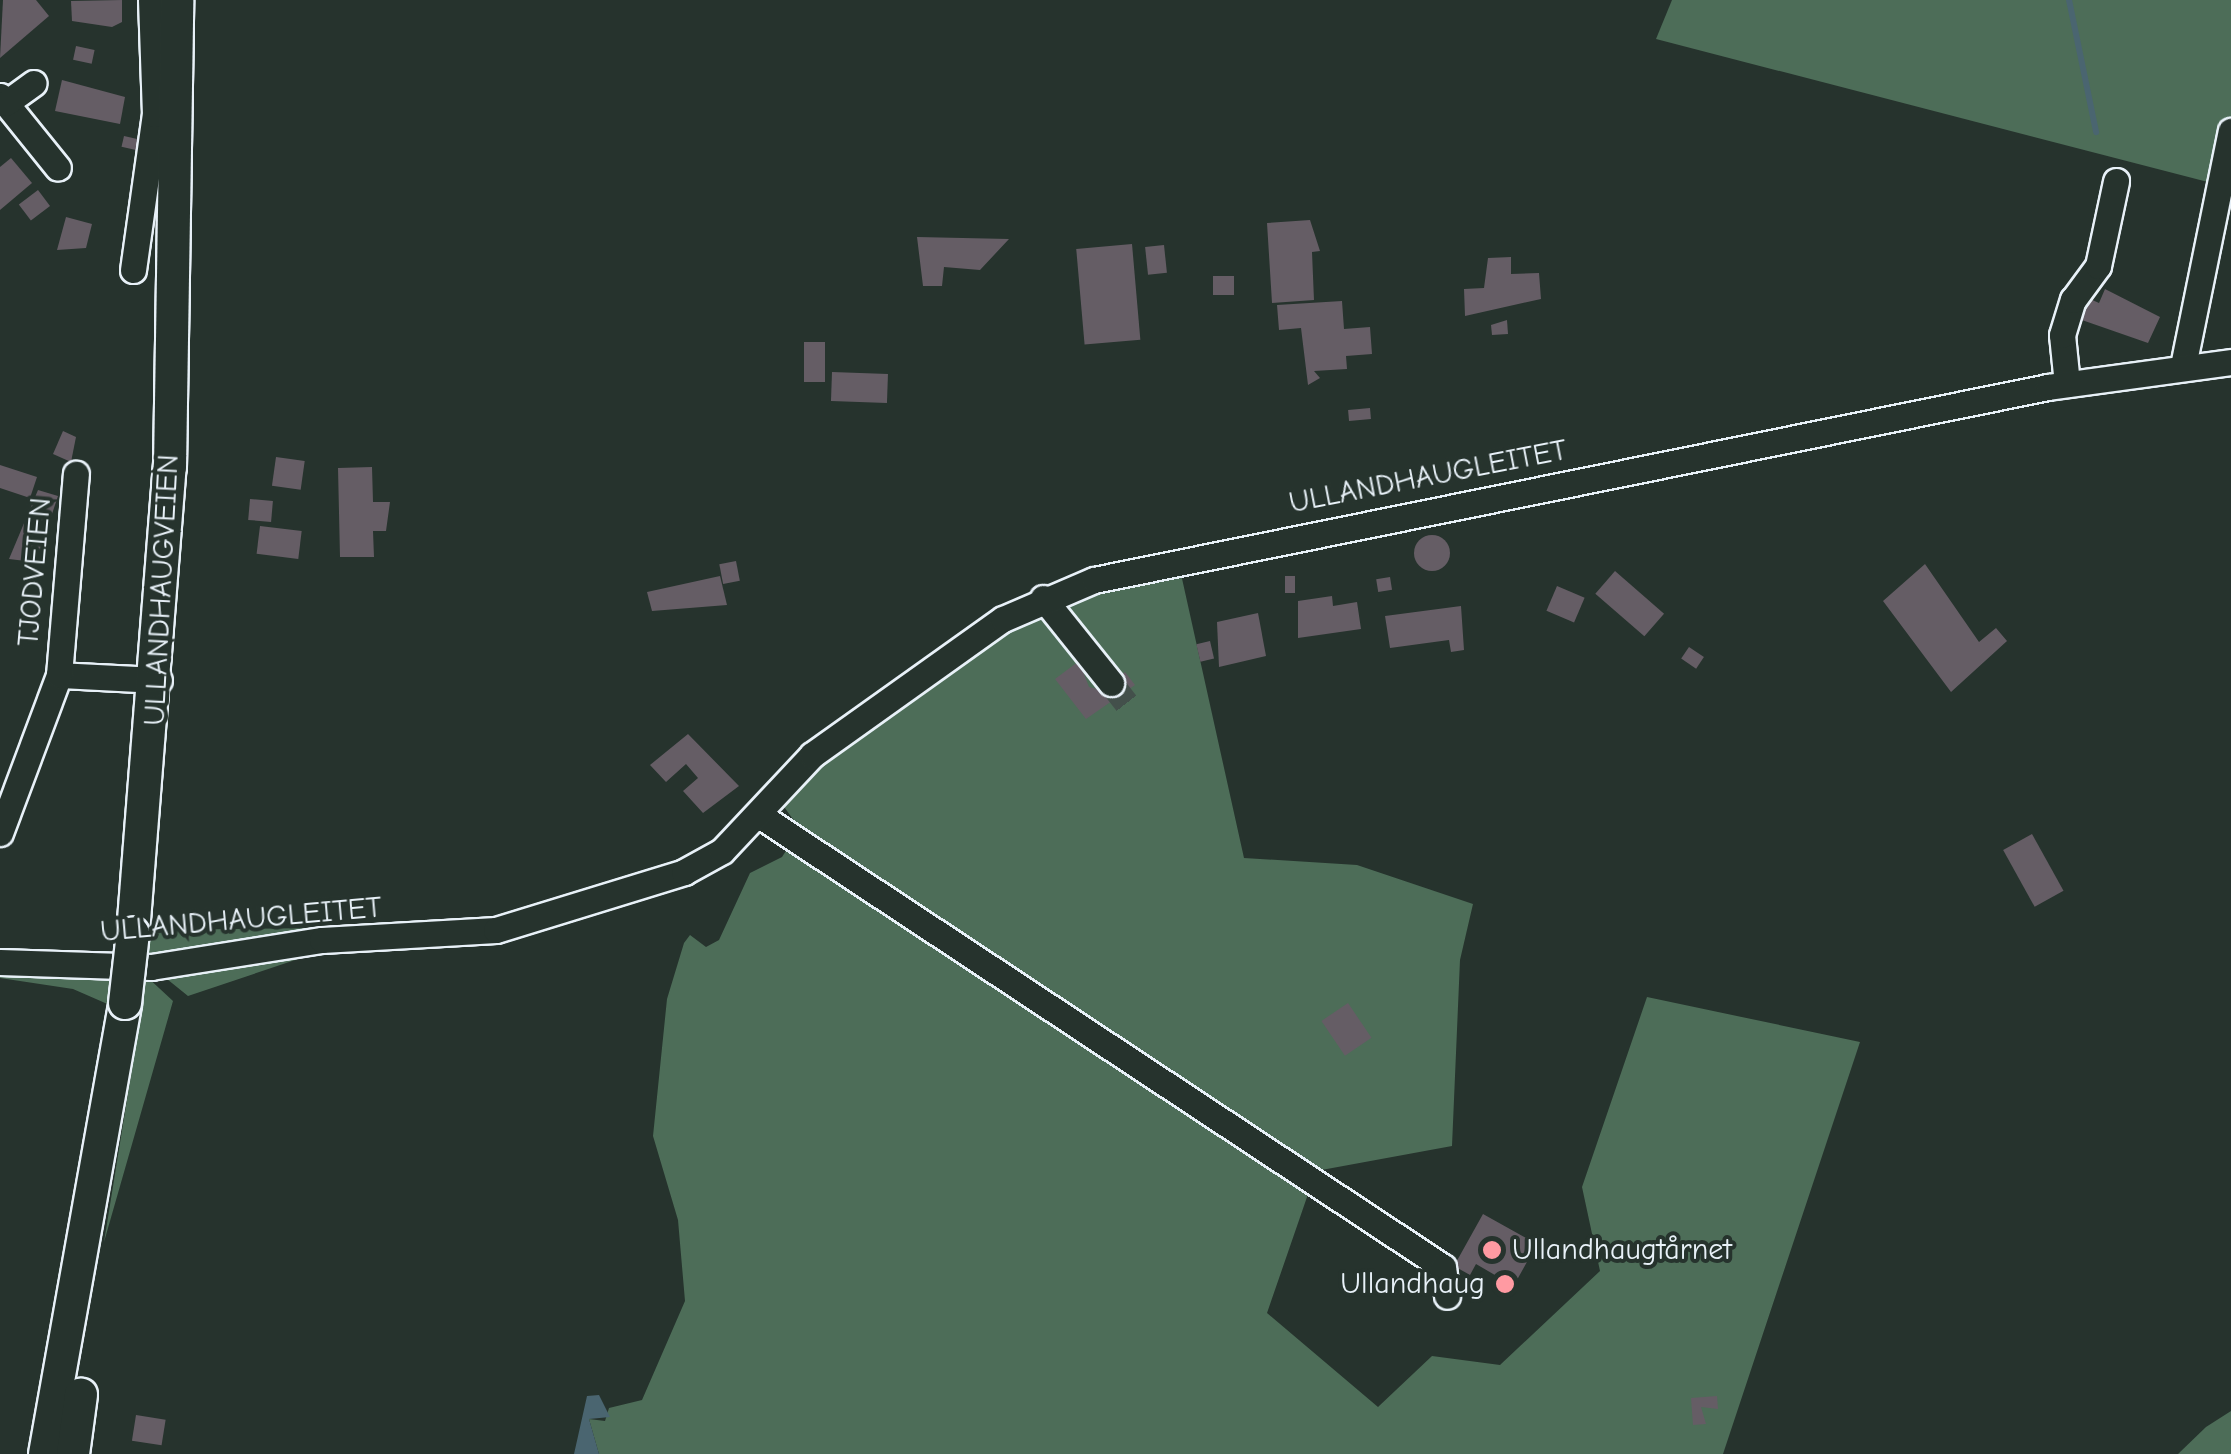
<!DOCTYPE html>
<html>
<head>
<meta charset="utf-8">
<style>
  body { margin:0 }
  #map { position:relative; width:2231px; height:1454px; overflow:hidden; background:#26332d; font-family:"Comic Neue",sans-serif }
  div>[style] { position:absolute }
  .green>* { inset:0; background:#4d6d58 }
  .water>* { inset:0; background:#4a6570 }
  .stream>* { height:6px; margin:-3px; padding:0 3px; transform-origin:3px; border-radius:3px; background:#4a6570 }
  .building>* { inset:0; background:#655d65; transform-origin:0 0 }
  .round { border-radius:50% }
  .minor-tunnel>* { height:25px; margin-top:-12.5px; transform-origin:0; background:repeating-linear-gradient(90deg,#43504b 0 25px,transparent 0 37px) }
  .roads { filter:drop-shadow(2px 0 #e8f1f8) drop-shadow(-2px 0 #e8f1f8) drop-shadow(0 2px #e8f1f8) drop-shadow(0 -2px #e8f1f8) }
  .minor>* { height:25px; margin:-12.5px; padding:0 12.5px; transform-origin:12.5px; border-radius:12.5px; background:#26332d }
  .major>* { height:32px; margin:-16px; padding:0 16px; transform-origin:16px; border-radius:16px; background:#26332d }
  .bridges { filter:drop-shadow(2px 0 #e8f1f8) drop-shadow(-2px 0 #e8f1f8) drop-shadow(0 2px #e8f1f8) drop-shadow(0 -2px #e8f1f8) }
  .major-bridge>* { height:32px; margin:-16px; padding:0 16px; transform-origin:16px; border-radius:16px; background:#26332d }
  .dots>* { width:28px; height:28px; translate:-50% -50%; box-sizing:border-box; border:5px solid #26332d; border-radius:50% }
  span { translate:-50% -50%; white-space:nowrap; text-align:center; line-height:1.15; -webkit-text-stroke:8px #26332d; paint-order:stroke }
  .street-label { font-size:30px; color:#e8f1f8 }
  .poi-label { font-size:30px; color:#e8f1f8 }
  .left { translate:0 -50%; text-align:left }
  .right { translate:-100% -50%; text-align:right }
</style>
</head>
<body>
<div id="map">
  <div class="green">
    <div style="clip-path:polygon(1672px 0,2231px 0,2231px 188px,1656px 39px)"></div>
    <div style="clip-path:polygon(1179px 565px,1244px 858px,1357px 865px,1473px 904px,1460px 960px,1452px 1146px,1316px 1171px,1267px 1313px,1378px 1407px,1432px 1356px,1500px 1365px,1600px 1271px,1582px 1187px,1647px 997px,1860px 1042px,1723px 1454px,599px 1454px,589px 1419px,605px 1421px,609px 1408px,642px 1400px,685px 1301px,678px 1220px,653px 1136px,667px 999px,684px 943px,690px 935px,706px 947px,719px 940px,750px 873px,782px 857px,800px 829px,782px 804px,803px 777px,1026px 618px)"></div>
    <div style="clip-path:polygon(315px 928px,316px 932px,146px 959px,150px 930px)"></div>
    <div style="clip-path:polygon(325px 950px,188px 996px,162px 975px,201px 972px)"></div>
    <div style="clip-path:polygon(0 971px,114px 977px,112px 1006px,73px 989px,0 978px)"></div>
    <div style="clip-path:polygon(145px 975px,173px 1001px,104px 1242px,135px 1050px)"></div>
    <div style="clip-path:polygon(2231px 1411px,2231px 1454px,2178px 1454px,2206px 1427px)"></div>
  </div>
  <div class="water">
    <div style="clip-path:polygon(599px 1395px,610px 1417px,589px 1419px,599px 1454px,574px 1454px,587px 1396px)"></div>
  </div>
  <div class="stream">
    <div style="left:2069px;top:0;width:135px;rotate:78.4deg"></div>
  </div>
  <div class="building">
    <div style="clip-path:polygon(3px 0,36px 0,49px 16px,0 58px)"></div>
    <div style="clip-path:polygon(122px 0,122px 22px,112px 27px,72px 21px,71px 1px)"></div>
    <div style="left:76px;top:46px;width:19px;height:14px;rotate:12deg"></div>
    <div style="clip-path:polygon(62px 80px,125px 97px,120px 124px,55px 111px)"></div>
    <div style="left:124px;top:136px;width:17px;height:11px;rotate:13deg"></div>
    <div style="clip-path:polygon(11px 158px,32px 183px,0 210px,0 167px)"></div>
    <div style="left:38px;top:190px;width:20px;height:24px;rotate:53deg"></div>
    <div style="clip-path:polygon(66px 217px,92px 224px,86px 248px,57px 250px)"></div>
    <div style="clip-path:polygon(1310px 220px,1320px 251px,1312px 252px,1314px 300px,1272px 303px,1267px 223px)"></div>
    <div style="clip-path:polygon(917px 237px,1009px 239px,980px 270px,944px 267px,942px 286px,923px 286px)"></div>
    <div style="left:1132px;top:244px;width:96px;height:56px;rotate:85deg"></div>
    <div style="left:1164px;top:245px;width:28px;height:19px;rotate:84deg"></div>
    <div style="clip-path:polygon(1511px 257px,1511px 274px,1539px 273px,1541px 299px,1465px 316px,1464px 289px,1484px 288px,1488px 258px)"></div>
    <div style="left:1213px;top:276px;width:21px;height:19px"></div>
    <div style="clip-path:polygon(2105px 289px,2160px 317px,2148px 343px,2079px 319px,2088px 298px,2099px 303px)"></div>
    <div style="clip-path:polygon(1342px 301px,1344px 329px,1370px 327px,1372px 354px,1346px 356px,1347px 369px,1314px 371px,1320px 378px,1308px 385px,1301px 328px,1279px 330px,1277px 305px)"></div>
    <div style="clip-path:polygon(1507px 320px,1508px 334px,1492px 335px,1491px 325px)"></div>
    <div style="left:804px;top:342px;width:21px;height:40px"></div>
    <div style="left:832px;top:372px;width:56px;height:29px;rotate:2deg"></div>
    <div style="left:1370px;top:408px;width:11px;height:22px;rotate:85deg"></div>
    <div style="clip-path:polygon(63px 431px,76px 437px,71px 462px,53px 454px)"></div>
    <div style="left:276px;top:457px;width:29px;height:29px;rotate:8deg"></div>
    <div style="clip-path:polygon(0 465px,37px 477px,30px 498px,0 488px)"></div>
    <div style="clip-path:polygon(372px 467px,373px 502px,390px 502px,386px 531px,373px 531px,374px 557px,340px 557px,338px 468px)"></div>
    <div style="clip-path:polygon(38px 490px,58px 496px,39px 553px,34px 562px,9px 559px)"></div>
    <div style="left:250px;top:499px;width:23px;height:21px;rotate:5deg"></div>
    <div style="left:260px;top:526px;width:42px;height:28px;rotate:7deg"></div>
    <div class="round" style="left:1414px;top:535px;width:36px;height:36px"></div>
    <div style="left:736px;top:561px;width:20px;height:17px;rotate:79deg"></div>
    <div style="clip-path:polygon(1925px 564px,1979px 642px,1996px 628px,2007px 641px,1951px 692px,1883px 601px)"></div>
    <div style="left:1615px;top:571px;width:65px;height:30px;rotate:41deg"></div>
    <div style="clip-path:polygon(720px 576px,727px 605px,652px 611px,647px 592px)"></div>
    <div style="left:1285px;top:576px;width:10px;height:17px"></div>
    <div style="left:1390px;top:577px;width:13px;height:14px;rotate:81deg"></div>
    <div style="left:1557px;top:586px;width:30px;height:27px;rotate:23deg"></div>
    <div style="clip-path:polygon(1332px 596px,1333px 606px,1357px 602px,1361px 629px,1298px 638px,1298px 601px)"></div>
    <div style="clip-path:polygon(1461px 606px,1464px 650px,1451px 652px,1449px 640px,1390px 648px,1385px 616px)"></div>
    <div style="clip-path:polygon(1258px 613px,1266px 656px,1219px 667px,1217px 622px)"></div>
    <div style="left:1210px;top:641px;width:18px;height:14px;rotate:77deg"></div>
    <div style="left:1689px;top:647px;width:18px;height:14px;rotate:34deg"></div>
    <div style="clip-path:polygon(1079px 661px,1089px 687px,1103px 690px,1125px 672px,1135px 685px,1086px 719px,1055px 679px)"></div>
    <div style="clip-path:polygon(688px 734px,739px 786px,703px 813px,683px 791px,698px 778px,686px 764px,666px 782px,650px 765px)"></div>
    <div style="left:2032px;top:834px;width:65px;height:33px;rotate:61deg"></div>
    <div style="left:1348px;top:1003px;width:42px;height:32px;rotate:56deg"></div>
    <div style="clip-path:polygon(1483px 1214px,1537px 1244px,1508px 1296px,1495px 1288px,1500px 1278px,1476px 1264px,1470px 1275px,1454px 1266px)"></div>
    <div style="clip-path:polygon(1717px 1396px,1718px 1409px,1701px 1407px,1706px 1424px,1693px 1425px,1691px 1398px)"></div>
    <div style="left:136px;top:1415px;width:30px;height:26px;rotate:9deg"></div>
  </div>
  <div class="minor-tunnel">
    <div style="left:1111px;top:683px;width:29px;rotate:52deg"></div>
  </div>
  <div class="roads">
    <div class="minor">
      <div style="left:0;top:96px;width:92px;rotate:51.1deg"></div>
      <div style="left:6px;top:103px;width:34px;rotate:-36deg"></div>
      <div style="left:133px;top:270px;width:158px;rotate:-82deg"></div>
      <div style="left:155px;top:114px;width:114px;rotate:-92deg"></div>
      <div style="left:2183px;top:366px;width:240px;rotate:-78.5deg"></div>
      <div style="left:2067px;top:384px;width:49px;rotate:-95.8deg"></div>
      <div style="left:2062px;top:335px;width:37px;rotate:-73deg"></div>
      <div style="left:2073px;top:300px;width:42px;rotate:-53.7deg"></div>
      <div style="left:2098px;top:266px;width:87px;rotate:-78deg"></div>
      <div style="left:1043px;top:598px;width:109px;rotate:51.3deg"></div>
      <div style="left:59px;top:675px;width:100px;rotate:2.9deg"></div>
      <div style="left:762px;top:817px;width:816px;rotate:33.46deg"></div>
      <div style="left:1443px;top:1267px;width:29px;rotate:82deg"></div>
      <div style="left:0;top:833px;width:169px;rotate:-69.5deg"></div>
      <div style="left:59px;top:675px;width:202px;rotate:-85.2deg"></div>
      <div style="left:0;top:962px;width:151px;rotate:1.9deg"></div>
      <div style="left:151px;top:967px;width:173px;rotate:-9deg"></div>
      <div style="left:322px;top:940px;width:174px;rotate:-3.3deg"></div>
      <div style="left:496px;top:930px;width:197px;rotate:-17.1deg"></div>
      <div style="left:684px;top:872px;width:43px;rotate:-28.9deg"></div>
      <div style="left:722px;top:851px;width:132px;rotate:-46.8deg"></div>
      <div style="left:812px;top:755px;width:234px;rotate:-35.5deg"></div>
      <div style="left:1003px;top:619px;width:99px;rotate:-23.2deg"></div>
      <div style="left:1094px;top:580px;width:973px;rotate:-11.44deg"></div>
      <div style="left:2048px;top:387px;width:185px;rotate:-7.8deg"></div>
    </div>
    <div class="major">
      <div style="left:133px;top:933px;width:467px;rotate:-85.5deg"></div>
      <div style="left:170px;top:467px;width:467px;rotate:-89.1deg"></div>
      <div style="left:45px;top:1454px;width:458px;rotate:-79.9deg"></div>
      <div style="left:73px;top:1454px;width:60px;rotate:-82.3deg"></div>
    </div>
  </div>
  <div class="bridges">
    <div class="major-bridge">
      <div style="left:125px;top:1003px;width:70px;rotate:-83.5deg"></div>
    </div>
  </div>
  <div class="dots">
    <div style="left:1492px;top:1250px;background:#ff9aa2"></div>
    <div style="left:1505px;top:1284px;background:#ff9aa2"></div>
  </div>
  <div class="street-label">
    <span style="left:1428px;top:477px;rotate:-11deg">ULLANDHAUGLEITET</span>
    <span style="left:35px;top:572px;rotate:-85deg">TJODVEIEN</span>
    <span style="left:162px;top:590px;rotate:-87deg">ULLANDHAUGVEIEN</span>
    <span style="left:241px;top:920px;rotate:-5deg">ULLANDHAUGLEITET</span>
  </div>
  <div class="poi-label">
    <span class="left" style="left:1512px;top:1250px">Ullandhaugtårnet</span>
    <span class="right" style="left:1485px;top:1284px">Ullandhaug</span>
  </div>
</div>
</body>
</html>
